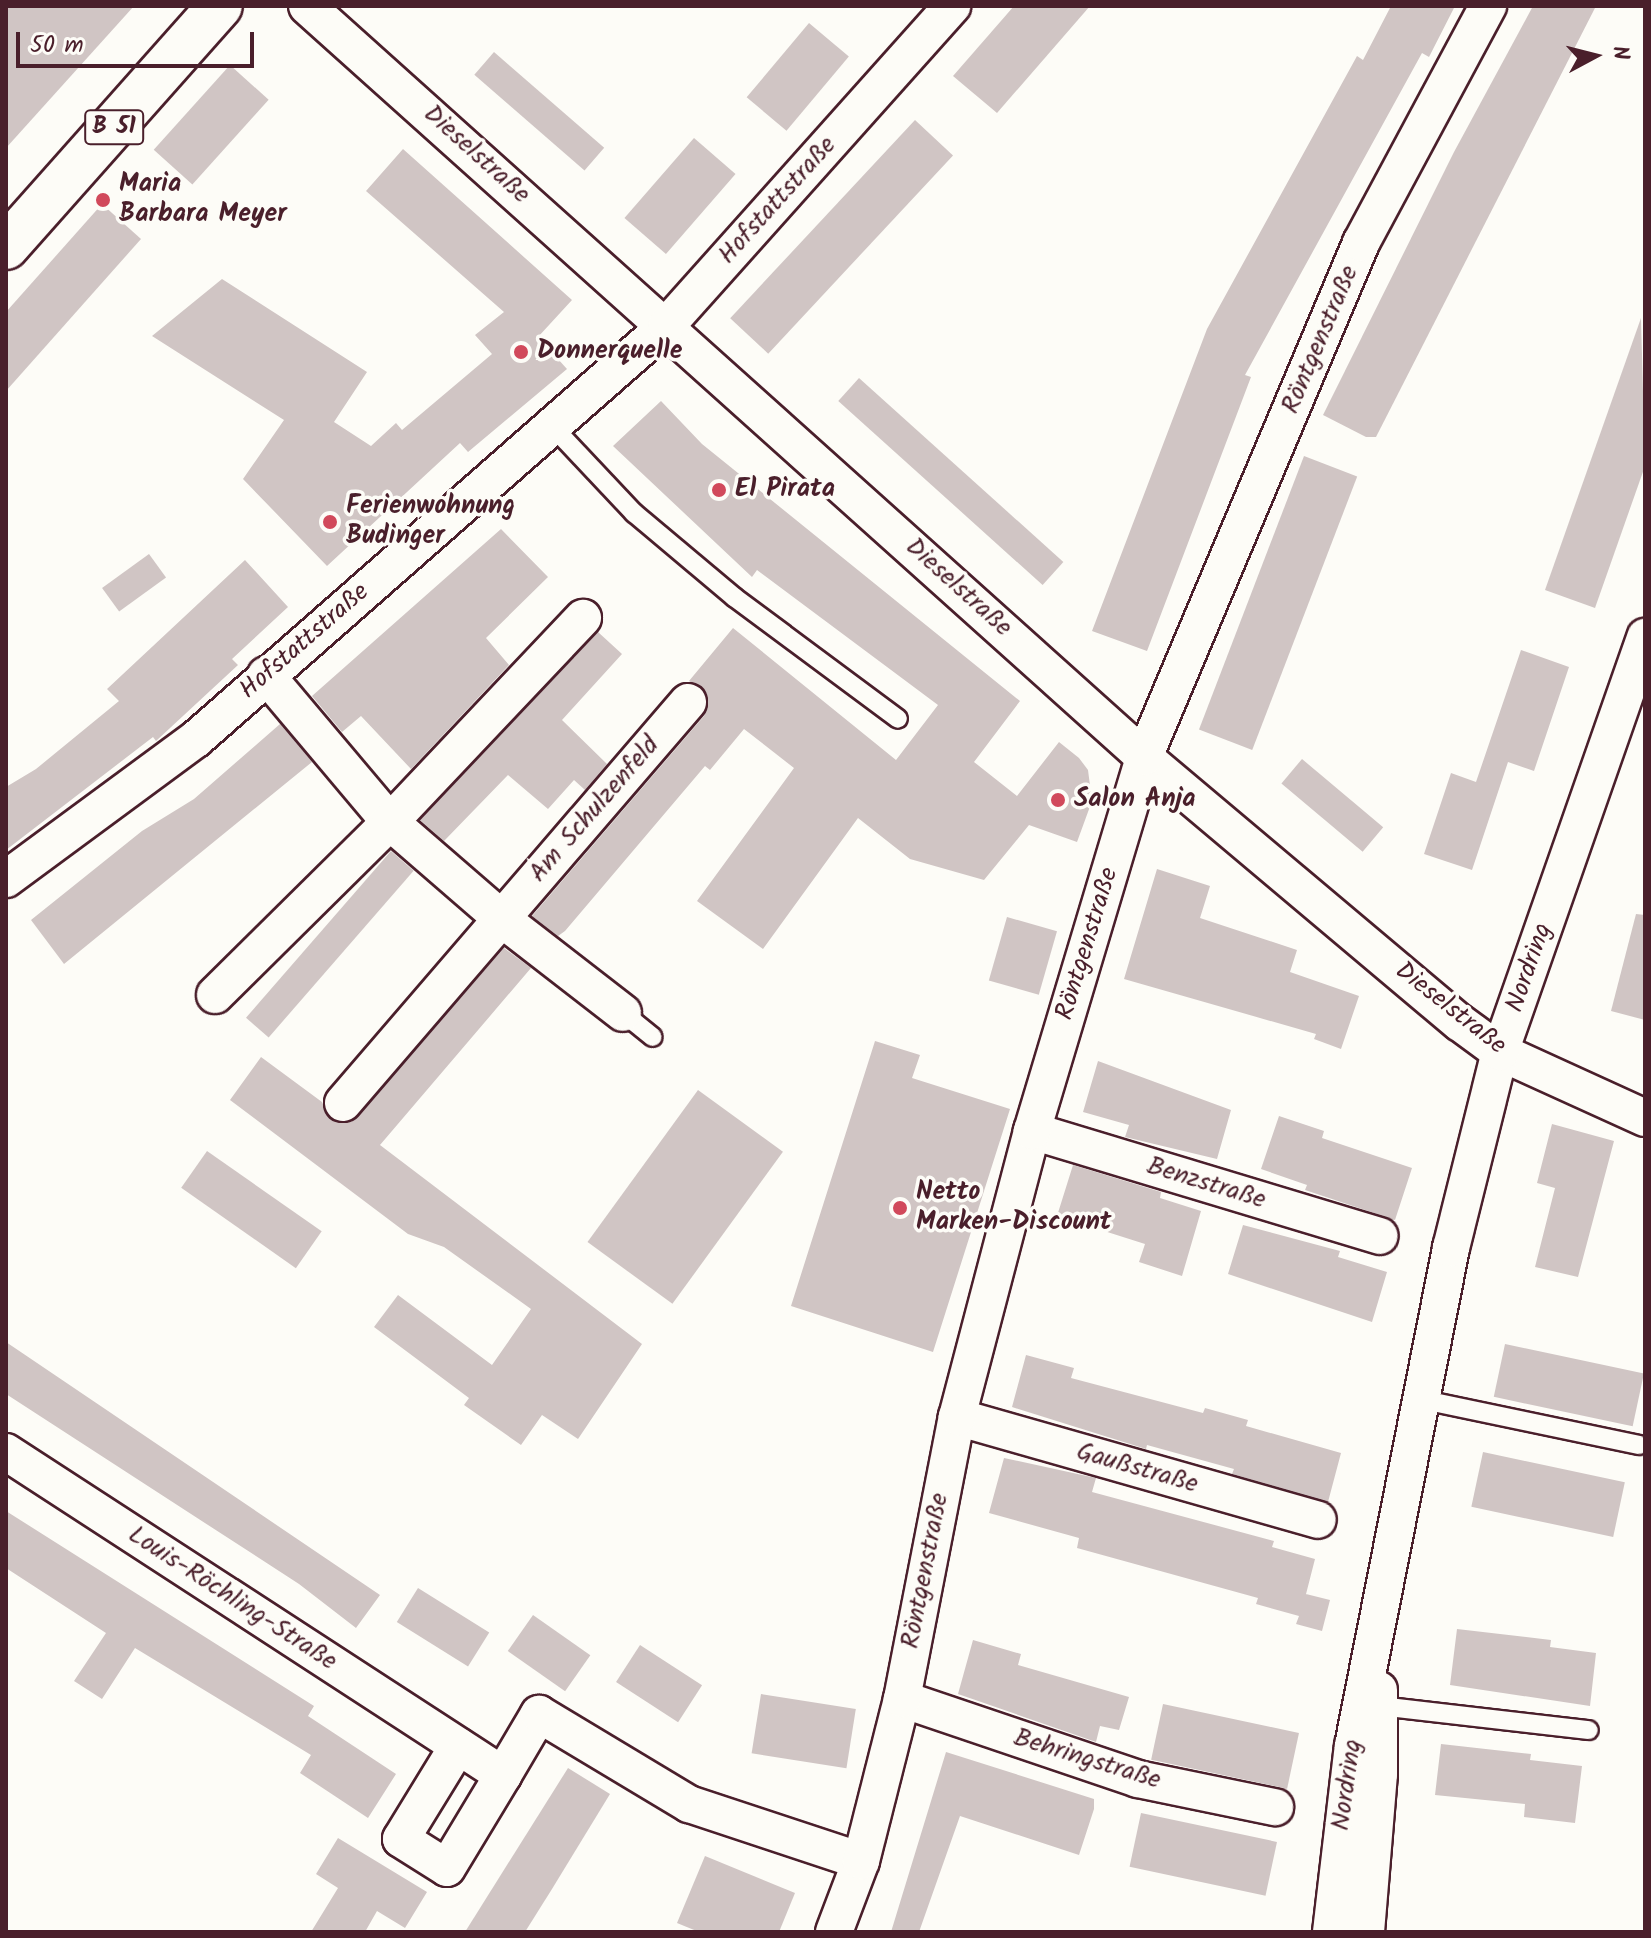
<!DOCTYPE html>
<html>
<head>
<meta charset="utf-8">
<style>
  body { margin:0 }
  #map { position:relative; width:1651px; height:1938px; overflow:hidden; background:#fdfcf7; font-family:Kalam,sans-serif }
  div>[style] { position:absolute }
  .building>* { inset:0; background:#d0c5c4; transform-origin:0 0 }
  .roads { filter:drop-shadow(2px 0 #4a1f2b) drop-shadow(-2px 0 #4a1f2b) drop-shadow(0 2px #4a1f2b) drop-shadow(0 -2px #4a1f2b) }
  .service>* { height:18px; margin:-9px; padding:0 9px; transform-origin:9px; border-radius:9px; background:#fdfcf7 }
  .minor>* { height:36px; margin:-18px; padding:0 18px; transform-origin:18px; border-radius:18px; background:#fdfcf7 }
  .primary>* { height:44px; margin:-22px; padding:0 22px; transform-origin:22px; border-radius:22px; background:#fdfcf7 }
  .dots>* { width:22px; height:22px; translate:-50% -50%; box-sizing:border-box; border:4px solid #fdfcf7; border-radius:50% }
  span { translate:-50% -50%; white-space:nowrap; text-align:center; line-height:1.15; -webkit-text-stroke:7px #fdfcf7; paint-order:stroke }
  .shield-label span { padding:2px 6px; background:#fdfcf7; border:2px solid; border-radius:6px; -webkit-text-stroke-width:0 }
  .shield-label { font-size:24px; color:#4a1f2b; font-weight:700 }
  .street-label { font-size:26px; color:#4a1f2b }
  .poi-label { font-size:26px; color:#4a1f2b; font-weight:700 }
  .left { translate:0 -50%; text-align:left }
  .frame { position:absolute; inset:0; border:8px solid #4a1f2b; pointer-events:none }
  .north { position:absolute; left:1555px; top:16px; width:80px; height:80px; -webkit-text-stroke:6px #fdfcf7; paint-order:stroke; rotate:83deg; font-size:22px; font-weight:700; line-height:32px; text-align:center; color:#4a1f2b }
  .north::after { content:''; display:block; margin:auto; width:28px; height:36px; background:#4a1f2b; clip-path:polygon(50% 0,100% 100%,50% 72%,0 100%) }
  .scale { position:absolute; left:16px; top:32px; width:238px; height:36px; box-sizing:border-box; border:4px solid #4a1f2b; border-top:0; padding-left:10px; font-size:24px; line-height:28px; white-space:nowrap; color:#4a1f2b; -webkit-text-stroke:6px #fdfcf7; paint-order:stroke }
</style>
</head>
<body>
<div id="map">
  <div class="building">
    <div style="clip-path:polygon(6px 6px,134px 6px,6px 148px)"></div>
    <div style="clip-path:polygon(1014px 6px,1090px 6px,997px 113px,953px 76px)"></div>
    <div style="clip-path:polygon(1391px 6px,1455px 6px,1429px 57px,1422px 53px,1245px 375px,1251px 377px,1147px 651px,1092px 631px,1207px 329px,1357px 56px,1363px 60px)"></div>
    <div style="clip-path:polygon(1533px 6px,1596px 6px,1376px 437px,1366px 437px,1323px 415px,1454px 152px)"></div>
    <div style="left:809px;top:23px;width:52px;height:97px;rotate:40deg"></div>
    <div style="left:494px;top:52px;width:146px;height:30px;rotate:41deg"></div>
    <div style="left:230px;top:65px;width:52px;height:114px;rotate:42deg"></div>
    <div style="left:915px;top:120px;width:52px;height:271px;rotate:43deg"></div>
    <div style="left:694px;top:138px;width:55px;height:106px;rotate:41deg"></div>
    <div style="clip-path:polygon(403px 149px,572px 300px,538px 337px,567px 369px,468px 452px,460px 443px,327px 566px,243px 479px,284px 420px,152px 336px,222px 279px,367px 372px,334px 422px,371px 446px,396px 423px,402px 430px,492px 354px,475px 335px,504px 312px,366px 191px)"></div>
    <div style="clip-path:polygon(102px 204px,141px 239px,6px 391px,6px 312px)"></div>
    <div style="clip-path:polygon(1641px 318px,1645px 466px,1595px 608px,1545px 590px)"></div>
    <div style="left:859px;top:378px;width:275px;height:31px;rotate:42deg"></div>
    <div style="clip-path:polygon(661px 401px,702px 444px,1020px 701px,974px 762px,1017px 796px,1059px 742px,1079px 758px,1088px 770px,1092px 801px,1077px 842px,1029px 825px,984px 880px,910px 859px,858px 818px,763px 949px,697px 901px,794px 768px,744px 729px,710px 770px,705px 766px,565px 931px,558px 936px,532px 916px,704px 716px,707px 694px,689px 681px,733px 628px,896px 760px,938px 705px,757px 570px,752px 577px,613px 446px)"></div>
    <div style="left:1304px;top:456px;width:57px;height:293px;rotate:21deg"></div>
    <div style="clip-path:polygon(501px 529px,548px 577px,486px 638px,509px 665px,411px 769px,361px 716px,342px 732px,312px 696px)"></div>
    <div style="left:149px;top:554px;width:29px;height:58px;rotate:54deg"></div>
    <div style="clip-path:polygon(245px 560px,288px 607px,232px 659px,238px 665px,156px 741px,153px 737px,6px 850px,6px 787px,36px 769px,119px 701px,107px 689px)"></div>
    <div style="clip-path:polygon(598px 632px,622px 654px,562px 720px,607px 764px,585px 790px,574px 780px,548px 809px,508px 775px,444px 841px,420px 820px)"></div>
    <div style="clip-path:polygon(1521px 650px,1569px 667px,1534px 771px,1508px 762px,1472px 870px,1424px 854px,1451px 773px,1476px 782px)"></div>
    <div style="clip-path:polygon(280px 724px,312px 762px,64px 964px,31px 920px,142px 831px,194px 799px)"></div>
    <div style="left:1302px;top:759px;width:106px;height:32px;rotate:40deg"></div>
    <div style="left:391px;top:851px;width:30px;height:221px;rotate:41deg"></div>
    <div style="clip-path:polygon(1157px 869px,1210px 886px,1200px 918px,1297px 950px,1290px 972px,1359px 996px,1341px 1049px,1314px 1039px,1316px 1034px,1124px 979px)"></div>
    <div style="clip-path:polygon(1636px 914px,1645px 915px,1645px 1020px,1611px 1011px)"></div>
    <div style="left:1007px;top:917px;width:52px;height:66px;rotate:16deg"></div>
    <div style="clip-path:polygon(504px 948px,531px 968px,380px 1145px,642px 1344px,578px 1439px,542px 1415px,521px 1445px,464px 1405px,469px 1398px,374px 1327px,398px 1295px,492px 1365px,531px 1309px,444px 1247px,408px 1234px,230px 1100px,261px 1057px,322px 1102px,330px 1119px,351px 1122px)"></div>
    <div style="clip-path:polygon(875px 1041px,920px 1055px,912px 1078px,1010px 1109px,933px 1352px,791px 1306px)"></div>
    <div style="clip-path:polygon(1098px 1061px,1231px 1110px,1217px 1159px,1125px 1137px,1129px 1125px,1083px 1112px)"></div>
    <div style="left:698px;top:1090px;width:105px;height:188px;rotate:36deg"></div>
    <div style="clip-path:polygon(1279px 1116px,1324px 1131px,1322px 1138px,1412px 1168px,1395px 1220px,1305px 1190px,1307px 1185px,1261px 1169px)"></div>
    <div style="clip-path:polygon(1552px 1124px,1614px 1141px,1578px 1277px,1535px 1267px,1555px 1188px,1537px 1183px)"></div>
    <div style="left:207px;top:1151px;width:140px;height:45px;rotate:35deg"></div>
    <div style="clip-path:polygon(1073px 1165px,1161px 1192px,1160px 1198px,1201px 1211px,1182px 1276px,1139px 1262px,1145px 1244px,1057px 1216px)"></div>
    <div style="clip-path:polygon(1243px 1225px,1340px 1251px,1338px 1257px,1387px 1272px,1372px 1322px,1228px 1274px)"></div>
    <div style="clip-path:polygon(6px 1342px,380px 1595px,356px 1628px,299px 1584px,6px 1394px)"></div>
    <div style="left:1505px;top:1344px;width:142px;height:54px;rotate:12deg"></div>
    <div style="clip-path:polygon(1026px 1355px,1074px 1368px,1071px 1378px,1203px 1413px,1205px 1408px,1248px 1420px,1246px 1426px,1341px 1453px,1328px 1502px,1232px 1474px,1234px 1469px,1147px 1445px,1146px 1449px,1012px 1407px)"></div>
    <div style="left:1483px;top:1452px;width:145px;height:56px;rotate:12deg"></div>
    <div style="clip-path:polygon(1004px 1458px,1096px 1478px,1092px 1492px,1274px 1541px,1272px 1547px,1315px 1559px,1305px 1598px,1306px 1594px,1330px 1600px,1322px 1631px,1296px 1624px,1299px 1616px,1256px 1604px,1258px 1598px,1077px 1548px,1079px 1538px,989px 1513px)"></div>
    <div style="clip-path:polygon(6px 1511px,314px 1706px,308px 1716px,396px 1774px,368px 1818px,300px 1773px,311px 1755px,135px 1648px,102px 1699px,74px 1681px,106px 1633px,6px 1568px)"></div>
    <div style="left:418px;top:1588px;width:84px;height:40px;rotate:32deg"></div>
    <div style="left:533px;top:1615px;width:70px;height:44px;rotate:35deg"></div>
    <div style="clip-path:polygon(1457px 1629px,1551px 1640px,1550px 1647px,1596px 1653px,1590px 1706px,1450px 1685px)"></div>
    <div style="clip-path:polygon(973px 1640px,1021px 1654px,1018px 1665px,1129px 1697px,1119px 1730px,1100px 1726px,1096px 1742px,958px 1694px)"></div>
    <div style="left:640px;top:1645px;width:74px;height:44px;rotate:33deg"></div>
    <div style="left:761px;top:1694px;width:96px;height:60px;rotate:9deg"></div>
    <div style="left:1163px;top:1704px;width:139px;height:57px;rotate:12deg"></div>
    <div style="clip-path:polygon(1441px 1744px,1531px 1754px,1530px 1760px,1582px 1766px,1575px 1823px,1524px 1817px,1525px 1804px,1435px 1795px)"></div>
    <div style="clip-path:polygon(946px 1752px,1094px 1799px,1094px 1809px,1079px 1855px,960px 1816px,919px 1932px,891px 1932px)"></div>
    <div style="clip-path:polygon(568px 1768px,610px 1794px,552px 1889px,525px 1932px,465px 1932px)"></div>
    <div style="left:1141px;top:1813px;width:139px;height:55px;rotate:12deg"></div>
    <div style="clip-path:polygon(338px 1838px,427px 1892px,405px 1928px,377px 1911px,365px 1932px,311px 1932px,338px 1888px,316px 1874px)"></div>
    <div style="clip-path:polygon(705px 1856px,795px 1893px,779px 1932px,699px 1932px,677px 1923px)"></div>
  </div>
  <div class="roads">
    <div class="service">
      <div style="left:552px;top:426px;width:120px;rotate:46.7deg"></div>
      <div style="left:634px;top:513px;width:131px;rotate:40deg"></div>
      <div style="left:734px;top:597px;width:204px;rotate:36.6deg"></div>
      <div style="left:623px;top:1013px;width:38px;rotate:39deg"></div>
      <div style="left:1419px;top:1399px;width:225px;rotate:11.8deg"></div>
      <div style="left:1380px;top:1706px;width:210px;rotate:6.6deg"></div>
    </div>
    <div class="minor">
      <div style="left:307px;top:6px;width:1125px;rotate:41.9deg"></div>
      <div style="left:1144px;top:757px;width:412px;rotate:40.1deg"></div>
      <div style="left:1459px;top:1022px;width:51px;rotate:36.2deg"></div>
      <div style="left:1500px;top:1052px;width:159px;rotate:24.5deg"></div>
      <div style="left:266px;top:675px;width:192px;rotate:49.9deg"></div>
      <div style="left:390px;top:822px;width:148px;rotate:40.9deg"></div>
      <div style="left:502px;top:919px;width:153px;rotate:37.8deg"></div>
      <div style="left:6px;top:879px;width:236px;rotate:-36.4deg"></div>
      <div style="left:196px;top:739px;width:627px;rotate:-41.31deg"></div>
      <div style="left:667px;top:325px;width:428px;rotate:-48.2deg"></div>
      <div style="left:215px;top:995px;width:246px;rotate:-44.7deg"></div>
      <div style="left:390px;top:822px;width:281px;rotate:-46.6deg"></div>
      <div style="left:343px;top:1103px;width:529px;rotate:-49.29deg"></div>
      <div style="left:1032px;top:1131px;width:363px;rotate:16.8deg"></div>
      <div style="left:957px;top:1417px;width:375px;rotate:15.9deg"></div>
      <div style="left:6px;top:1452px;width:593px;rotate:33.02deg"></div>
      <div style="left:503px;top:1775px;width:71px;rotate:-59.5deg"></div>
      <div style="left:539px;top:1714px;width:175px;rotate:31deg"></div>
      <div style="left:689px;top:1804px;width:181px;rotate:18.3deg"></div>
      <div style="left:902px;top:1699px;width:249px;rotate:18.7deg"></div>
      <div style="left:1138px;top:1779px;width:140px;rotate:11.6deg"></div>
      <div style="left:458px;top:1746px;width:109px;rotate:121.5deg"></div>
      <div style="left:401px;top:1839px;width:54px;rotate:32.2deg"></div>
      <div style="left:447px;top:1868px;width:109px;rotate:-58.9deg"></div>
      <div style="left:834px;top:1932px;width:76px;rotate:-69.2deg"></div>
      <div style="left:861px;top:1861px;width:167px;rotate:-75.8deg"></div>
      <div style="left:902px;top:1699px;width:287px;rotate:-79deg"></div>
      <div style="left:957px;top:1417px;width:296px;rotate:-75.3deg"></div>
      <div style="left:1032px;top:1131px;width:390px;rotate:-73.3deg"></div>
      <div style="left:1144px;top:757px;width:558px;rotate:-67.11deg"></div>
      <div style="left:1361px;top:243px;width:269px;rotate:-61.8deg"></div>
      <div style="left:1331px;top:1932px;width:187px;rotate:-83.3deg"></div>
      <div style="left:1353px;top:1746px;width:508px;rotate:-78.87deg"></div>
      <div style="left:1451px;top:1248px;width:202px;rotate:-76deg"></div>
      <div style="left:1500px;top:1052px;width:440px;rotate:-70.7deg"></div>
      <div style="left:1366px;top:1932px;width:159px;rotate:-85.3deg"></div>
      <div style="left:1379px;top:1774px;width:84px;rotate:-90deg"></div>
    </div>
    <div class="primary">
      <div style="left:6px;top:247px;width:322px;rotate:-48.4deg"></div>
    </div>
  </div>
  <div class="dots">
    <div style="left:103px;top:200px;background:#d1495b"></div>
    <div style="left:521px;top:352px;background:#d1495b"></div>
    <div style="left:719px;top:490px;background:#d1495b"></div>
    <div style="left:330px;top:522px;background:#d1495b"></div>
    <div style="left:1058px;top:800px;background:#d1495b"></div>
    <div style="left:900px;top:1208px;background:#d1495b"></div>
  </div>
  <div class="shield-label">
    <span style="left:114px;top:127px">B 51</span>
  </div>
  <div class="street-label">
    <span style="left:476px;top:155px;rotate:42deg">Dieselstraße</span>
    <span style="left:778px;top:201px;rotate:-48deg">Hofstattstraße</span>
    <span style="left:1321px;top:340px;rotate:-67deg">Röntgenstraße</span>
    <span style="left:958px;top:588px;rotate:42deg">Dieselstraße</span>
    <span style="left:305px;top:642px;rotate:-41deg">Hofstattstraße</span>
    <span style="left:595px;top:810px;rotate:-49deg">Am Schulzenfeld</span>
    <span style="left:1088px;top:944px;rotate:-73deg">Röntgenstraße</span>
    <span style="left:1530px;top:968px;rotate:-71deg">Nordring</span>
    <span style="left:1450px;top:1009px;rotate:38deg">Dieselstraße</span>
    <span style="left:1206px;top:1184px;rotate:17deg">Benzstraße</span>
    <span style="left:1137px;top:1469px;rotate:16deg">Gaußstraße</span>
    <span style="left:926px;top:1571px;rotate:-79deg">Röntgenstraße</span>
    <span style="left:232px;top:1599px;rotate:33deg">Louis-Röchling-Straße</span>
    <span style="left:1087px;top:1760px;rotate:17deg">Behringstraße</span>
    <span style="left:1348px;top:1785px;rotate:-82deg">Nordring</span>
  </div>
  <div class="poi-label">
    <span class="left" style="left:119px;top:200px">Maria<br>Barbara Meyer</span>
    <span class="left" style="left:537px;top:352px">Donnerquelle</span>
    <span class="left" style="left:735px;top:490px">El Pirata</span>
    <span class="left" style="left:346px;top:522px">Ferienwohnung<br>Budinger</span>
    <span class="left" style="left:1074px;top:800px">Salon Anja</span>
    <span class="left" style="left:916px;top:1208px">Netto<br>Marken-Discount</span>
  </div>
  <div class="frame"></div>
  <div class="north">N</div>
  <div class="scale">50 m</div>
</div>
</body>
</html>
